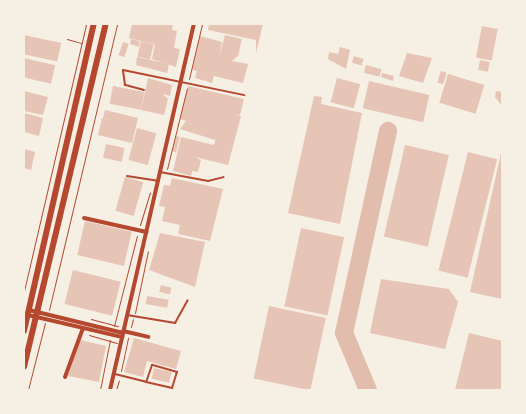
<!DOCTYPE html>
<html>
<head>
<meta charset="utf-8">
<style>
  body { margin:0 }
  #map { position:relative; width:526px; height:414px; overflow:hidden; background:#f6efe4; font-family:Helvetica,sans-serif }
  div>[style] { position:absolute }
  .taxiway>* { height:18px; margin:-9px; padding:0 9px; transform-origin:9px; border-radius:9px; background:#e2bdae }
  .building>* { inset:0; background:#e6c5b7; transform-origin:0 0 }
  .path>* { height:1px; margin:-0.5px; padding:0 0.5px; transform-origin:0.5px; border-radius:0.5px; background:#b5482f }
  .service>* { height:2px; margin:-1px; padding:0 1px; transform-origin:1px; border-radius:1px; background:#b5482f }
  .minor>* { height:4px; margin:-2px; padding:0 2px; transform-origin:2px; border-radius:2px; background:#b5482f }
  .secondary>* { height:5.5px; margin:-2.75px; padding:0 2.75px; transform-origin:2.75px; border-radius:2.75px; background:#b5482f }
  span { translate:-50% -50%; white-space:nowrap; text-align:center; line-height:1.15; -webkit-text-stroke:4px #f6efe4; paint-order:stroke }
  .frame { position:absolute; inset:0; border:25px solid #f6efe4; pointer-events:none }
</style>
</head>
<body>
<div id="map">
  <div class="taxiway">
    <div style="left:368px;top:390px;width:62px;rotate:-112.8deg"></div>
    <div style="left:344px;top:333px;width:207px;rotate:-77.7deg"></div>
  </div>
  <div class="building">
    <div style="clip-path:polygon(132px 24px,173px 24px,172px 30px,177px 31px,174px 48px,180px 49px,176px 67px,152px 59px,155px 44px,129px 38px)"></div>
    <div style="clip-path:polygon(209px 24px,263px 24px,256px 53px,256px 40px,208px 30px)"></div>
    <div style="left:482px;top:26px;width:16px;height:32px;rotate:11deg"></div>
    <div style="left:24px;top:35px;width:38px;height:19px;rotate:12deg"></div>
    <div style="clip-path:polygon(225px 35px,242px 39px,238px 56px,232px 61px,248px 64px,243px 83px,214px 76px,212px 83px,195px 78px,197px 71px,192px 70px,200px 36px,222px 42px,219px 57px)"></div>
    <div style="clip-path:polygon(131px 39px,140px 41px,139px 47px,130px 44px)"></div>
    <div style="left:141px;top:41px;width:13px;height:16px;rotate:13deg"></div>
    <div style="left:123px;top:42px;width:6px;height:14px;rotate:18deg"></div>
    <div style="clip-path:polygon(340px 47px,350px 50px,346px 69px,328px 59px,329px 52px,338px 54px)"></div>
    <div style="clip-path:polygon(407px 53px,432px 58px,423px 83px,399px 76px)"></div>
    <div style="left:354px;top:56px;width:10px;height:7px;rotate:17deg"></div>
    <div style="clip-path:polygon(137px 57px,169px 64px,167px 73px,136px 65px)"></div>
    <div style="left:24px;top:58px;width:32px;height:19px;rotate:13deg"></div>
    <div style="left:480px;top:60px;width:10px;height:10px;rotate:11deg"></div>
    <div style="left:366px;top:65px;width:16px;height:8px;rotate:15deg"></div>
    <div style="left:441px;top:71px;width:6px;height:12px;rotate:18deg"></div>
    <div style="clip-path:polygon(382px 73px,394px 76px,393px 81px,381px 77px)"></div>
    <div style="left:448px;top:74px;width:38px;height:30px;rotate:17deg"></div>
    <div style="clip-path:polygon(148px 78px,172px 85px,170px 96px,163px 94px,168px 99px,164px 115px,141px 110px)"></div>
    <div style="left:337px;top:78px;width:24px;height:25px;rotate:15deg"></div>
    <div style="left:369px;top:81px;width:62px;height:28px;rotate:13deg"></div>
    <div style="left:113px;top:86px;width:32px;height:18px;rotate:11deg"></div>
    <div style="clip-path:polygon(188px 86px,244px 99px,240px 115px,235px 114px,241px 116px,228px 165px,195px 157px,201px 160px,198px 172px,192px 171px,191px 176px,173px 171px,181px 137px,214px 145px,216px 137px,215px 140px,180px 129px,186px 121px,180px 119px)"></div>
    <div style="clip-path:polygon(24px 91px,48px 97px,43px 115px,24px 111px)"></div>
    <div style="clip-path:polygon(496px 91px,502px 92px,502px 106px,495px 97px)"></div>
    <div style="clip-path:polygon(314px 96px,322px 97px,321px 104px,362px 113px,340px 224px,288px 213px)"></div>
    <div style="clip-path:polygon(105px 110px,138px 118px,132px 143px,98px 135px,102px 118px,118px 122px,103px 118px)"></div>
    <div style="clip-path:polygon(24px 113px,43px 118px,39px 136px,24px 132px)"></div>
    <div style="left:137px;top:128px;width:20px;height:33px;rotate:15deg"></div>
    <div style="left:176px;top:136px;width:4px;height:16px;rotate:14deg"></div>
    <div style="left:106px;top:144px;width:19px;height:14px;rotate:12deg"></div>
    <div style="left:405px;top:145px;width:45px;height:94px;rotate:13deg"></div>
    <div style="clip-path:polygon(24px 149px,35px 152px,31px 170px,24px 168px)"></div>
    <div style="left:468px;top:152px;width:30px;height:122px;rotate:14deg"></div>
    <div style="clip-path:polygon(501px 153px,502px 153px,502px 299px,470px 292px)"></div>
    <div style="left:125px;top:177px;width:19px;height:35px;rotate:16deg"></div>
    <div style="clip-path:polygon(172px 178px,223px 189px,210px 241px,178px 234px,180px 225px,162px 221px,165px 207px,159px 206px,164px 185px,170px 186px)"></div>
    <div style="left:85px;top:221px;width:48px;height:35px;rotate:13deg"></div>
    <div style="left:301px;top:228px;width:44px;height:80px;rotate:12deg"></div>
    <div style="clip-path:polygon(160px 233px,205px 242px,195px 287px,149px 270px)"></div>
    <div style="left:73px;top:270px;width:49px;height:35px;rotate:14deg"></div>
    <div style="clip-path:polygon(381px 279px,449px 289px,458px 302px,445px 349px,370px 333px)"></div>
    <div style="left:161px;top:285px;width:11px;height:7px;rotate:15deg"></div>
    <div style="left:147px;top:296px;width:22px;height:8px;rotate:10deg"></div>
    <div style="left:269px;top:306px;width:58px;height:74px;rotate:12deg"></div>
    <div style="clip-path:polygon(469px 333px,502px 341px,502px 390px,455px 390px)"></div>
    <div style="clip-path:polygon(134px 338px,181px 351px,176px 369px,147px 361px,143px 377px,124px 372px)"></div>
    <div style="clip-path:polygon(80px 340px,106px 346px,99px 382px,68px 376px)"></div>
    <div style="left:154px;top:368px;width:18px;height:11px;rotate:13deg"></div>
  </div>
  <div class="path">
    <div style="left:67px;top:39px;width:15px;rotate:16deg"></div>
    <div style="left:189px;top:79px;width:57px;rotate:-76.7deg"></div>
    <div style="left:167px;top:169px;width:83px;rotate:-76.1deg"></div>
    <div style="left:140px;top:225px;width:34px;rotate:-73deg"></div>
    <div style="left:24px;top:291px;width:274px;rotate:-76.9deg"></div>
    <div style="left:49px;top:310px;width:294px;rotate:-76.6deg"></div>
    <div style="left:135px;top:313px;width:63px;rotate:-78.2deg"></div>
    <div style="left:91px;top:319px;width:28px;rotate:15deg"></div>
    <div style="left:114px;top:326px;width:93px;rotate:-75.7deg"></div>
    <div style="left:131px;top:327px;width:8px;rotate:-76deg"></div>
    <div style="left:89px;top:335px;width:29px;rotate:16deg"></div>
    <div style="left:121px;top:371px;width:34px;rotate:-78deg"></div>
    <div style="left:28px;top:390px;width:69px;rotate:-75.8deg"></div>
    <div style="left:100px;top:390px;width:51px;rotate:-78.7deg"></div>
    <div style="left:116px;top:390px;width:10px;rotate:-73deg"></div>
  </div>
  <div class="service">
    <div style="left:144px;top:90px;width:20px;rotate:-165deg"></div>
    <div style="left:125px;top:85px;width:15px;rotate:-98deg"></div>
    <div style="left:123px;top:70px;width:124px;rotate:11.7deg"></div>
    <div style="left:160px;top:172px;width:49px;rotate:10.6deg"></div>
    <div style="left:208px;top:181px;width:16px;rotate:-14deg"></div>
    <div style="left:127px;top:176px;width:31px;rotate:9deg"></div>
    <div style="left:127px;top:315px;width:49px;rotate:9.5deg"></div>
    <div style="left:175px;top:323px;width:26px;rotate:-61deg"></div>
    <div style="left:115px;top:374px;width:32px;rotate:14deg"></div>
    <div style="left:146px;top:382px;width:27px;rotate:13deg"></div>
    <div style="left:172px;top:388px;width:17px;rotate:-73deg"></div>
    <div style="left:177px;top:372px;width:26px;rotate:-164deg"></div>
    <div style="left:152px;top:365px;width:18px;rotate:109deg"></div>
    <div style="left:67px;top:390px;width:2px"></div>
  </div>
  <div class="minor">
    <div style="left:84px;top:218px;width:64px;rotate:12.7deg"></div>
    <div style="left:29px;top:310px;width:97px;rotate:13.7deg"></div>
    <div style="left:28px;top:315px;width:97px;rotate:13.2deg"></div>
    <div style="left:123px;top:331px;width:26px;rotate:13deg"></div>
    <div style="left:65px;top:377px;width:52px;rotate:-69.8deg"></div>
    <div style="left:110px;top:390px;width:376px;rotate:-77.1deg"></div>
  </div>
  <div class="secondary">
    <div style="left:24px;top:331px;width:315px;rotate:-77.2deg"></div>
    <div style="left:24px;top:367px;width:353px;rotate:-76.6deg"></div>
  </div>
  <div class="frame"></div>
</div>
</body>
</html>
